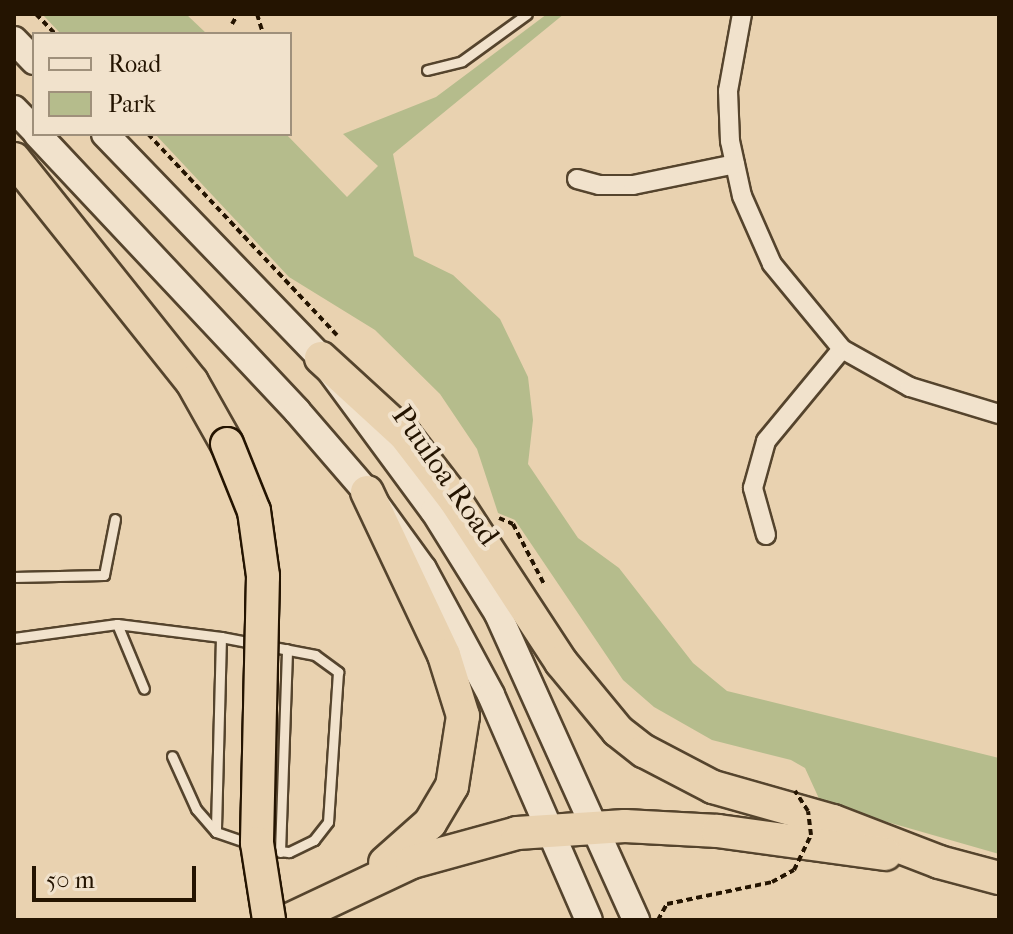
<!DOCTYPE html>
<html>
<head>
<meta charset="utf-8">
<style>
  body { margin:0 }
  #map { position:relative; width:1013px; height:934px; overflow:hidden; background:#e9d2b0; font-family:"IM FELL French Canon",serif }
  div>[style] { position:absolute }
  .green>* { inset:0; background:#b5bc8c }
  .path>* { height:4px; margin-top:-2px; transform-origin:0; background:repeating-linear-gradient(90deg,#241401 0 6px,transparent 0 10px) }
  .roads { filter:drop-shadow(2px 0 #55442d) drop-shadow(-2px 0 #55442d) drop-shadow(0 2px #55442d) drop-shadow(0 -2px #55442d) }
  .service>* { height:9px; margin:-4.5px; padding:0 4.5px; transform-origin:4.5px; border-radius:4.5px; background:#f1e2cc }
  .minor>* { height:18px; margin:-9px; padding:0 9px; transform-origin:9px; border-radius:9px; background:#f1e2cc }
  .secondary>* { height:26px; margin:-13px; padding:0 13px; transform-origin:13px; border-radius:13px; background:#f1e2cc }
  .motorway>* { height:32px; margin:-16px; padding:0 16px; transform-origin:16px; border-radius:16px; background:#e9d2b0 }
  .path-bridge>* { height:4px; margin-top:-2px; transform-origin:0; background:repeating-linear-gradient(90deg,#241401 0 6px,transparent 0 10px) }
  .bridges { filter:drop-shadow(2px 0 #241401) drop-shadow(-2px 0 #241401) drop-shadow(0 2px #241401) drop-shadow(0 -2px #241401) }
  .motorway-bridge>* { height:32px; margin:-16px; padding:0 16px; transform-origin:16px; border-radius:16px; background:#e9d2b0 }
  span { translate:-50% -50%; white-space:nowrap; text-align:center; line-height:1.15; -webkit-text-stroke:8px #f1e2cc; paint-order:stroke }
  .street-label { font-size:30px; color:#241401 }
  .frame { position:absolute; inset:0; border:16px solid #241401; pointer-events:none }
  .legend { position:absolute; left:32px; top:32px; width:260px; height:104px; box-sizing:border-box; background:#f1e2cc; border:2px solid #9f907b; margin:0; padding:10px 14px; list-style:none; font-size:24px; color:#241401 }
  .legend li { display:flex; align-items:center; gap:16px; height:40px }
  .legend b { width:40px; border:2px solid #9f907b }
  .scale { position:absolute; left:32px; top:866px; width:164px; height:36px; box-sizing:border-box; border:4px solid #241401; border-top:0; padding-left:10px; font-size:24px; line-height:28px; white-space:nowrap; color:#241401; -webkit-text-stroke:6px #f1e2cc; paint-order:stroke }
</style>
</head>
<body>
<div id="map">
  <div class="green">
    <div style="clip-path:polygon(42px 14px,186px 14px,207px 34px,61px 34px)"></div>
    <div style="clip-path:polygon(547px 14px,564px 14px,393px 154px,414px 256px,453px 275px,500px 319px,528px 377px,533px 420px,528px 464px,578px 538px,619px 568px,693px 663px,727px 691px,999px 758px,999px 854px,821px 803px,805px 768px,791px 760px,712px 740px,654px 707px,623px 680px,515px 520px,498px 513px,477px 449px,440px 394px,375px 330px,289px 277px,155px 134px,286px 134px,347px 197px,378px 166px,343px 134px,436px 97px)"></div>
  </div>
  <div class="path">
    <div style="left:36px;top:14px;width:28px;rotate:46deg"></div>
    <div style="left:257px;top:14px;width:21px;rotate:73deg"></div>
    <div style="left:232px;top:24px;width:12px;rotate:-59deg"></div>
    <div style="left:148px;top:134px;width:276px;rotate:46.8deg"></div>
    <div style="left:499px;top:518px;width:15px;rotate:23deg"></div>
    <div style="left:513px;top:524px;width:68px;rotate:62.7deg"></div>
  </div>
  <div class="roads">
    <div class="service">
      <div style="left:427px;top:70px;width:36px;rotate:-14deg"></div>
      <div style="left:462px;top:61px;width:80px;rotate:-35.9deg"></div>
      <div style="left:14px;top:577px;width:90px;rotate:-1.3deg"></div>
      <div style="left:104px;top:575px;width:57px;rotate:-78.9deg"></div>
      <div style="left:117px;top:624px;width:70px;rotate:67.4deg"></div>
      <div style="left:221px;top:637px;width:96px;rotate:10.8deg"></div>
      <div style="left:315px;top:655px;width:29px;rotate:36deg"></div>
      <div style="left:338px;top:672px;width:150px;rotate:93.8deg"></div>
      <div style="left:328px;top:822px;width:23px;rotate:128deg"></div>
      <div style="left:314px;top:840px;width:28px;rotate:154deg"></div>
      <div style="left:289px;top:852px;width:24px;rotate:-175deg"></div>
      <div style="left:14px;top:638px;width:104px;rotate:-7.7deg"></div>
      <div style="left:117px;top:624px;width:105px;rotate:7.1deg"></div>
      <div style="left:221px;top:637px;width:195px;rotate:91.5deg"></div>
      <div style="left:216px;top:832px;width:30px;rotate:-131deg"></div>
      <div style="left:196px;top:809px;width:58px;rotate:-114.4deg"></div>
      <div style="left:216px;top:832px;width:37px;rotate:19deg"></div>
      <div style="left:280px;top:852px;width:203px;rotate:-88deg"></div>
    </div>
    <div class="minor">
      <div style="left:742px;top:14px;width:78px;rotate:100.3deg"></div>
      <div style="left:728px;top:91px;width:50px;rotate:87.7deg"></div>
      <div style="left:730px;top:141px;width:56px;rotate:77.7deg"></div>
      <div style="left:742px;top:196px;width:74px;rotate:66.2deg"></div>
      <div style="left:772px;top:264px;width:110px;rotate:50.5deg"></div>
      <div style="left:842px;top:349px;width:78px;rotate:29.2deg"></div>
      <div style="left:910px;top:387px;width:93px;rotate:16.9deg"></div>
      <div style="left:577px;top:179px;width:23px;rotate:15deg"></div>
      <div style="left:599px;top:185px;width:34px"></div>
      <div style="left:633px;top:185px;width:104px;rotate:-11.6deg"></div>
      <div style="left:766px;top:535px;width:49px;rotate:-105.5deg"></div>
      <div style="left:753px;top:488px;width:49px;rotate:-74.5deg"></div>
      <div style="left:766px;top:441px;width:119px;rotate:-50.4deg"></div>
    </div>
    <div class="secondary">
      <div style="left:14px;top:40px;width:29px;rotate:46deg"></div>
      <div style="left:14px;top:109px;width:29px;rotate:46deg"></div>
      <div style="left:37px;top:134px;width:380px;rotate:46.8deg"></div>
      <div style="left:297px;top:411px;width:107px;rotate:49.2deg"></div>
      <div style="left:367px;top:492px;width:95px;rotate:54deg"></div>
      <div style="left:423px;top:569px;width:143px;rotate:61.6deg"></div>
      <div style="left:491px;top:695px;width:245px;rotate:66.5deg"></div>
      <div style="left:105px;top:134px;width:311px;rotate:46deg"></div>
      <div style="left:321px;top:358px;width:190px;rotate:53.6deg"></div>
      <div style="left:434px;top:511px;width:121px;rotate:58.1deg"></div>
      <div style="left:498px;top:614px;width:336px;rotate:65.7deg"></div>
    </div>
    <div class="motorway">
      <div style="left:14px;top:159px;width:285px;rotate:51.4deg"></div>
      <div style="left:192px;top:382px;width:71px;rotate:60.6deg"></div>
      <div style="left:321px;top:358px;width:114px;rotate:42.5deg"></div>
      <div style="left:405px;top:435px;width:82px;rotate:52.4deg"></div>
      <div style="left:455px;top:500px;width:194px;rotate:56.8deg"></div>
      <div style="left:561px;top:662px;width:89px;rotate:50.4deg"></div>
      <div style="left:618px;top:731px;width:33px;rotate:38deg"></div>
      <div style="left:644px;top:751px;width:78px;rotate:27.6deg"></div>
      <div style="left:713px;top:787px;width:125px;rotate:15.8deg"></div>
      <div style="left:833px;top:821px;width:114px;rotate:21.1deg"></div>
      <div style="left:939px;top:862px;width:62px;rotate:14.9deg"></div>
      <div style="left:367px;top:492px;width:180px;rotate:64.7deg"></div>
      <div style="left:444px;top:655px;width:64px;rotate:72.7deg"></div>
      <div style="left:463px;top:716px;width:71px;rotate:98.9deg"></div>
      <div style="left:452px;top:786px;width:43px;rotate:120.7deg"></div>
      <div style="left:430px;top:823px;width:60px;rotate:138.4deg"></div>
      <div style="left:289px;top:920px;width:136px;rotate:-25.2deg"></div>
      <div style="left:412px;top:862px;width:109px;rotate:-15.4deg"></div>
      <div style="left:517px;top:833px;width:108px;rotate:-3.7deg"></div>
      <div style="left:625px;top:826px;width:93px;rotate:3.1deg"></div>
      <div style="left:718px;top:831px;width:169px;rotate:7.8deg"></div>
    </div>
  </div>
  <div class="path-bridge">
    <div style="left:658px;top:920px;width:18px;rotate:-61deg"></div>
    <div style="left:667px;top:904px;width:107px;rotate:-11.8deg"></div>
    <div style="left:772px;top:882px;width:25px;rotate:-29deg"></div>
    <div style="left:794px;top:870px;width:39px;rotate:-64deg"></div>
    <div style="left:811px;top:835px;width:24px;rotate:-97deg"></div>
    <div style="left:808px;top:811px;width:24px;rotate:-123deg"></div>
  </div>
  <div class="bridges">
    <div class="motorway-bridge">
      <div style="left:227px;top:444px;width:72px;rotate:68.1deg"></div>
      <div style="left:254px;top:511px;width:66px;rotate:82.1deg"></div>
      <div style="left:263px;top:576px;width:267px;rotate:91.3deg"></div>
      <div style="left:257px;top:843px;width:78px;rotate:81.1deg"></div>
    </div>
  </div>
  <div class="street-label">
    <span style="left:445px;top:476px;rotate:55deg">Puuloa Road</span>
  </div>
  <div class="frame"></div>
  <ul class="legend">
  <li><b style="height:10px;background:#f1e2cc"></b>Road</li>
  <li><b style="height:22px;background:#b5bc8c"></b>Park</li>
  </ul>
  <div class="scale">50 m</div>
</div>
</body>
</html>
